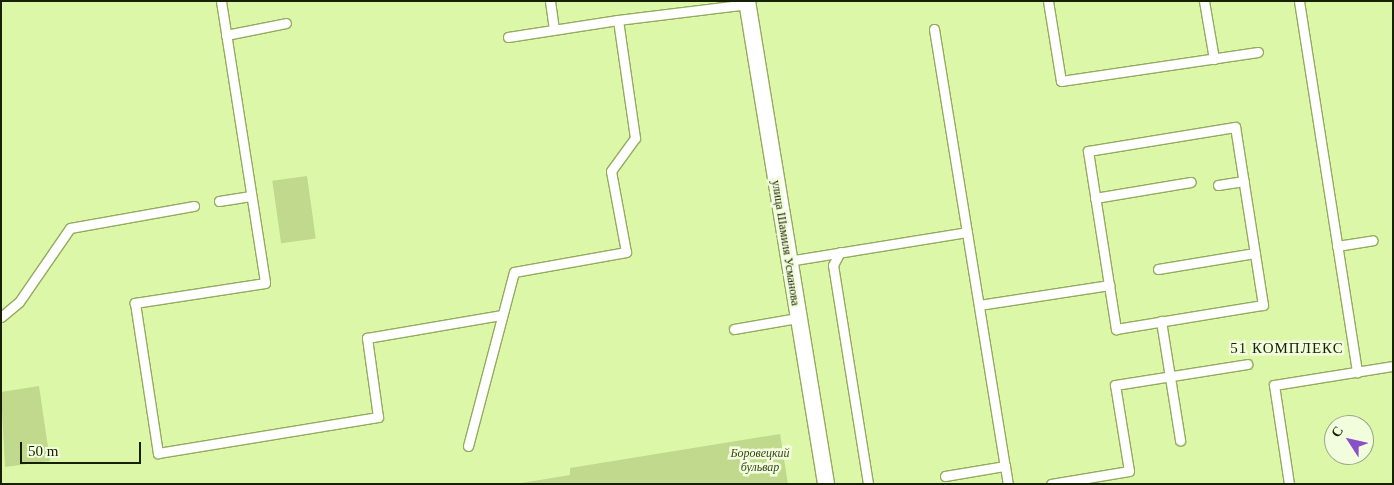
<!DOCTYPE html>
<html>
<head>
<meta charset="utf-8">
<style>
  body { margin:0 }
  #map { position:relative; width:1394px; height:485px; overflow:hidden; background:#dcf7a7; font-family:"Times New Roman",serif }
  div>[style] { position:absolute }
  .green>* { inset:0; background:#c0d98d; transform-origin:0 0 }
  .roads { filter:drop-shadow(1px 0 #93ab5e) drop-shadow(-1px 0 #93ab5e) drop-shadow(0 1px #93ab5e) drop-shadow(0 -1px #93ab5e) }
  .service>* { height:9px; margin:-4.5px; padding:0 4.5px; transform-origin:4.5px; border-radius:4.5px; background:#fff }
  .minor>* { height:16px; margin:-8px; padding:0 8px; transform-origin:8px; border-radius:8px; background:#fff }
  span { translate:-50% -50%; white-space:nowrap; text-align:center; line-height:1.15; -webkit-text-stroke:5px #f2fdde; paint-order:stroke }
  .street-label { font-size:12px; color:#172001 }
  .park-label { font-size:12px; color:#394717; font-style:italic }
  .quarter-label { font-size:15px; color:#172001; letter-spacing:1px }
  .frame { position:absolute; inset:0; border:2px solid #172001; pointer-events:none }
  .north { position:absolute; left:1324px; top:415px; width:50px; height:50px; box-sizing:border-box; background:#f2fdde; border:1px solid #9aa586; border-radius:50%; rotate:305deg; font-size:14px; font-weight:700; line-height:20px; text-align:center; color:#172001 }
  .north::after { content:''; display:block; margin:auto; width:18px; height:22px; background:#8a50c7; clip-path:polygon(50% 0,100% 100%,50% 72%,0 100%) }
  .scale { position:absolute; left:20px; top:442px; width:121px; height:22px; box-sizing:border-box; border:2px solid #172001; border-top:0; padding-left:6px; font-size:15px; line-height:18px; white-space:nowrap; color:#172001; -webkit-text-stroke:4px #f2fdde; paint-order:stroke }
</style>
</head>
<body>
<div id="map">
  <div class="green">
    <div style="left:307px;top:176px;width:63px;height:35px;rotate:82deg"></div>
    <div style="clip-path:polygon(39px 386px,50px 461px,5px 467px,1px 392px)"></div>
    <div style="clip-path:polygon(780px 434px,788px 484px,515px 484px,570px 475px,570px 468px)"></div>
  </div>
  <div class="roads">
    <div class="service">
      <div style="left:221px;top:1px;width:285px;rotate:81.1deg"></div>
      <div style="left:265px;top:283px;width:132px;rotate:171.3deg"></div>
      <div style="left:135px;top:303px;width:152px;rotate:81.3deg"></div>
      <div style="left:158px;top:453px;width:223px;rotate:-9.3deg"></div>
      <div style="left:378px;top:417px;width:80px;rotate:-97.9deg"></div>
      <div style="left:367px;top:338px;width:137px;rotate:-9.7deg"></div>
      <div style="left:550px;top:1px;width:28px;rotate:82deg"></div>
      <div style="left:1048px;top:1px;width:81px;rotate:80.8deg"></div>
      <div style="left:1061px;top:81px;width:199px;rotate:-8.4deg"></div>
      <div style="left:1204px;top:1px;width:59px;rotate:80.2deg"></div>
      <div style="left:1299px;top:1px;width:376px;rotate:81.1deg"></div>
      <div style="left:934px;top:29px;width:443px;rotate:80.8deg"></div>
      <div style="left:226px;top:35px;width:61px;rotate:-11.3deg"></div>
      <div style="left:508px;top:37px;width:111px;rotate:-8.8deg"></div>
      <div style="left:1218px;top:185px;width:26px;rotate:-9deg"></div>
      <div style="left:1095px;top:198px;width:97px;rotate:-9.5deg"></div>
      <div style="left:219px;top:201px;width:32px;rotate:-9deg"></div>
      <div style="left:1337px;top:246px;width:36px;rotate:-9deg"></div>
      <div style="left:840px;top:252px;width:15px;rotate:118deg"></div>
      <div style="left:833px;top:265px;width:222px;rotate:80.9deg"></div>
      <div style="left:788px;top:261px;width:181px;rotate:-9.2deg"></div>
      <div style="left:1158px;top:269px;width:98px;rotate:-9.4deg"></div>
      <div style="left:979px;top:305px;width:132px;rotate:-8.7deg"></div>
      <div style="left:1109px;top:285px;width:45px;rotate:81deg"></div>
      <div style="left:1116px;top:329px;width:149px;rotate:-9.3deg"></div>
      <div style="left:1263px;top:305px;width:180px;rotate:-98.9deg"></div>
      <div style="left:1235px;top:127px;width:149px;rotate:170.7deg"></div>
      <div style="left:1088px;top:151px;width:136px;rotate:81.1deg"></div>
      <div style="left:1px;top:317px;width:23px;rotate:-40deg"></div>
      <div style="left:19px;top:302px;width:90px;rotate:-55.4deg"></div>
      <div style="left:70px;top:228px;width:126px;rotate:-10.1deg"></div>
      <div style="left:1161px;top:321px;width:121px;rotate:80.9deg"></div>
      <div style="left:734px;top:329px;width:64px;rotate:-9.9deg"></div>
      <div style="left:468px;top:446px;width:180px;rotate:-75.2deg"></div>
      <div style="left:514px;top:272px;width:114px;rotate:-10.1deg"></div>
      <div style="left:626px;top:252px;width:82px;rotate:-100.5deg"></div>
      <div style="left:611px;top:171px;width:41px;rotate:-54deg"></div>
      <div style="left:635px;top:138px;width:119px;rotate:-98.2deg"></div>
      <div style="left:618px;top:20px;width:131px;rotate:-7deg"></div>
      <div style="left:945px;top:476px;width:61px;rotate:-9.5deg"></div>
      <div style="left:1005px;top:466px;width:18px;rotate:81deg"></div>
      <div style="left:1051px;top:484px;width:79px;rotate:-9.5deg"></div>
      <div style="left:1129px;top:471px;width:87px;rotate:-99.2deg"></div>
      <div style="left:1115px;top:385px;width:134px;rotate:-9deg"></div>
      <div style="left:1289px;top:484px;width:100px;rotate:-98.6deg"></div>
      <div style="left:1274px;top:385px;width:121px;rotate:-9.1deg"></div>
    </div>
    <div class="minor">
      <div style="left:747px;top:1px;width:489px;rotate:80.7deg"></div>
    </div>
  </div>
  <div class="street-label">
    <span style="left:785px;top:243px;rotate:81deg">улица Шамиля Усманова</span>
  </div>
  <div class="park-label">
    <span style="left:760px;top:461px">Боровецкий<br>бульвар</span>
  </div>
  <div class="quarter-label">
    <span style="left:1287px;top:349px">51 КОМПЛЕКС</span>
  </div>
  <div class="frame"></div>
  <div class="north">С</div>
  <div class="scale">50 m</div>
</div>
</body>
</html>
